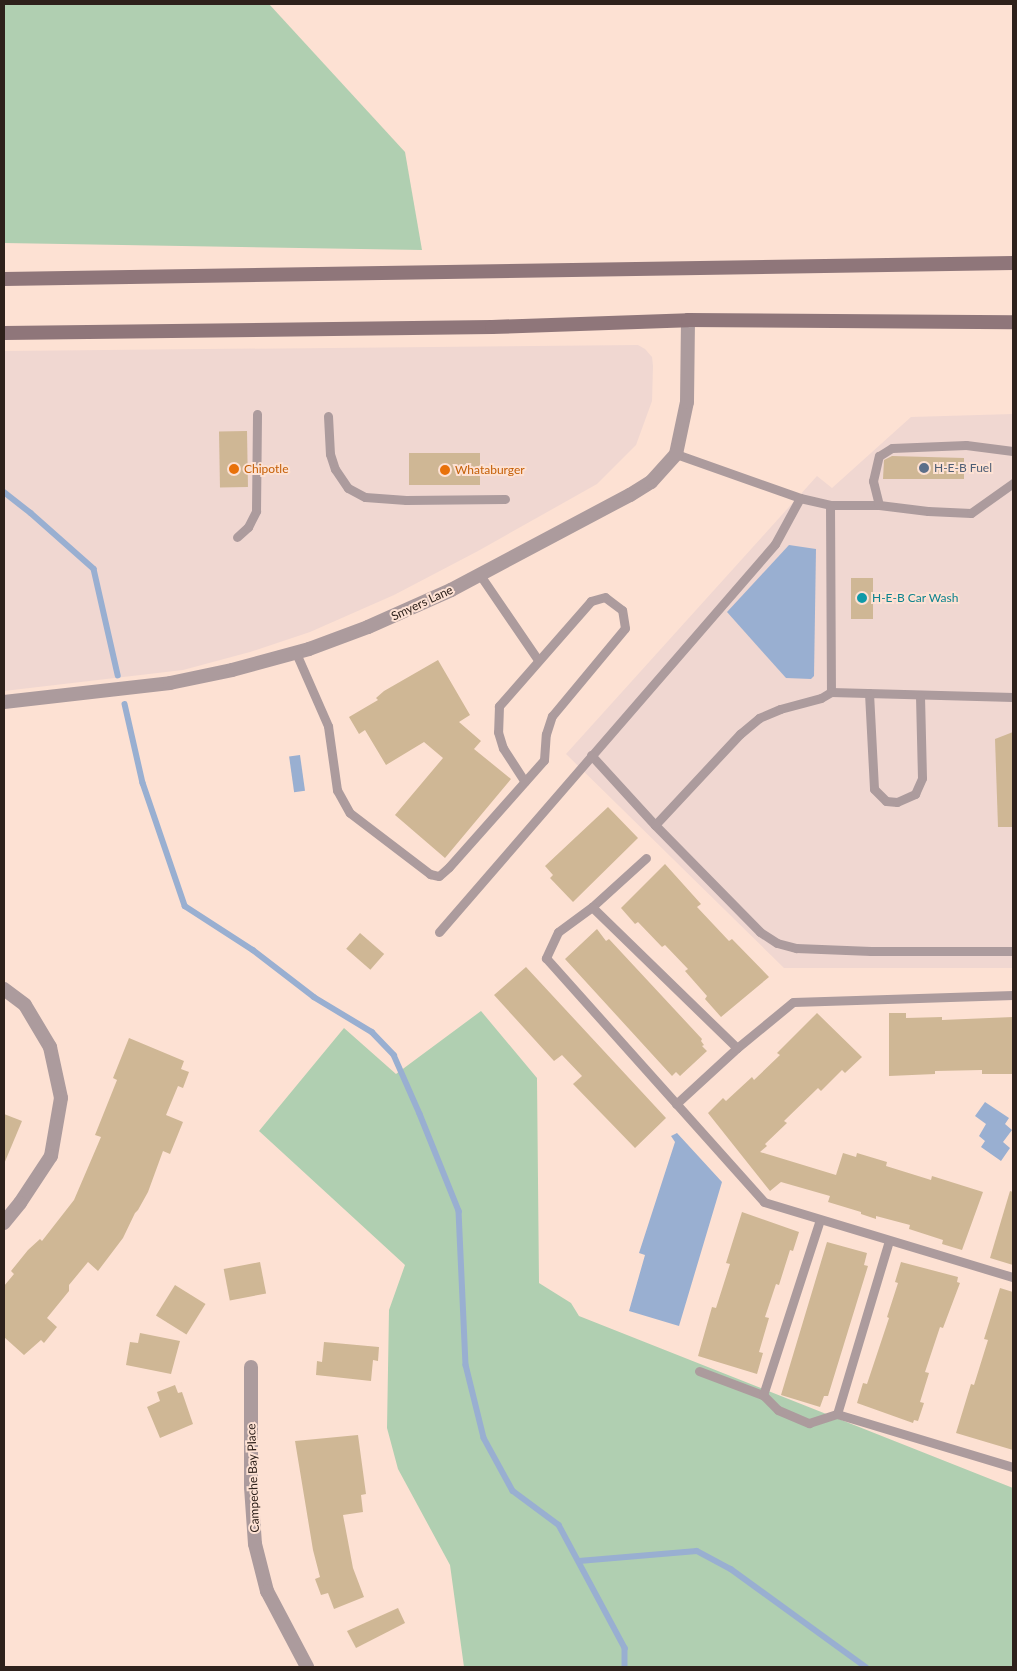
<!DOCTYPE html>
<html>
<head>
<meta charset="utf-8">
<style>
  body { margin:0 }
  #map { position:relative; width:1017px; height:1671px; overflow:hidden; background:#fde1d3; font-family:Lato,sans-serif }
  div>[style] { position:absolute }
  .commercial>* { inset:0; background:#f0d7d1 }
  .green>* { inset:0; background:#b0cfb1 }
  .water>* { inset:0; background:#99afd1; transform-origin:0 0 }
  .stream>* { height:5.5px; margin:-2.75px; padding:0 2.75px; transform-origin:2.75px; border-radius:2.75px; background:#99afd1 }
  .building>* { inset:0; background:#cfb795; transform-origin:0 0 }
  .service>* { height:9px; margin:-4.5px; padding:0 4.5px; transform-origin:4.5px; border-radius:4.5px; background:#ac9b9d }
  .minor>* { height:14px; margin:-7px; padding:0 7px; transform-origin:7px; border-radius:7px; background:#ac9b9d }
  .secondary>* { height:14px; margin:-7px; padding:0 7px; transform-origin:7px; border-radius:7px; background:#8f767a }
  .dots>* { width:14px; height:14px; translate:-50% -50%; box-sizing:border-box; border:2px solid #fde1d3; border-radius:50% }
  span { translate:-50% -50%; white-space:nowrap; text-align:center; line-height:1.15; -webkit-text-stroke:4px #fde1d3; paint-order:stroke }
  .service-label { font-size:12px; color:#4e5e75 }
  .left { translate:0 -50%; text-align:left }
  .food-label { font-size:12px; color:#c56008 }
  .culture-label { font-size:12px; color:#0d838f }
  .street-label { font-size:12px; color:#2e211b }
  .frame { position:absolute; inset:0; border:5px solid #2e211b; pointer-events:none }
</style>
</head>
<body>
<div id="map">
  <div class="commercial">
    <div style="clip-path:polygon(638px 345px,645px 349px,652px 357px,653px 366px,652px 401px,636px 445px,597px 484px,478px 551px,394px 595px,310px 632px,250px 652px,183px 670px,4px 691px,4px 351px)"></div>
    <div style="clip-path:polygon(1013px 414px,1013px 968px,784px 968px,566px 754px,817px 476px,832px 488px,911px 417px)"></div>
  </div>
  <div class="green">
    <div style="clip-path:polygon(4px 4px,269px 4px,405px 152px,422px 250px,4px 243px)"></div>
    <div style="clip-path:polygon(481px 1011px,537px 1078px,539px 1283px,571px 1303px,579px 1316px,1013px 1488px,1013px 1667px,464px 1667px,450px 1565px,398px 1469px,387px 1428px,389px 1310px,405px 1265px,259px 1131px,344px 1028px,396px 1074px)"></div>
  </div>
  <div class="water">
    <div style="clip-path:polygon(789px 545px,816px 549px,814px 676px,811px 679px,786px 678px,727px 612px)"></div>
    <div style="left:300px;top:755px;width:36px;height:11px;rotate:82deg"></div>
    <div style="clip-path:polygon(985px 1102px,1009px 1118px,1005px 1124px,1012px 1130px,1003px 1142px,1010px 1148px,1001px 1161px,981px 1147px,985px 1141px,979px 1136px,986px 1124px,975px 1116px)"></div>
    <div style="clip-path:polygon(677px 1133px,722px 1182px,679px 1326px,629px 1311px,645px 1255px,639px 1253px,675px 1142px,671px 1136px)"></div>
  </div>
  <div class="stream">
    <div style="left:4px;top:492px;width:34px;rotate:38deg"></div>
    <div style="left:31px;top:513px;width:84px;rotate:41.6deg"></div>
    <div style="left:94px;top:569px;width:109px;rotate:77.2deg"></div>
    <div style="left:125px;top:704px;width:81px;rotate:77.2deg"></div>
    <div style="left:143px;top:783px;width:130px;rotate:71.1deg"></div>
    <div style="left:185px;top:906px;width:81px;rotate:32.9deg"></div>
    <div style="left:253px;top:950px;width:77px;rotate:37.6deg"></div>
    <div style="left:314px;top:997px;width:68px;rotate:31.1deg"></div>
    <div style="left:372px;top:1032px;width:32px;rotate:46deg"></div>
    <div style="left:394px;top:1055px;width:64px;rotate:66.2deg"></div>
    <div style="left:420px;top:1114px;width:105px;rotate:68.1deg"></div>
    <div style="left:459px;top:1211px;width:154px;rotate:87.4deg"></div>
    <div style="left:466px;top:1365px;width:75px;rotate:76.1deg"></div>
    <div style="left:484px;top:1438px;width:60px;rotate:61.3deg"></div>
    <div style="left:513px;top:1491px;width:57px;rotate:36.5deg"></div>
    <div style="left:559px;top:1525px;width:140px;rotate:61.8deg"></div>
    <div style="left:625px;top:1648px;width:19px;rotate:90deg"></div>
    <div style="left:579px;top:1561px;width:118px;rotate:-4.8deg"></div>
    <div style="left:697px;top:1551px;width:38px;rotate:28deg"></div>
    <div style="left:731px;top:1569px;width:167px;rotate:36deg"></div>
  </div>
  <div class="building">
    <div style="left:247px;top:431px;width:56px;height:28px;rotate:89deg"></div>
    <div style="left:480px;top:453px;width:32px;height:71px;rotate:90deg"></div>
    <div style="clip-path:polygon(892px 456px,964px 458px,964px 479px,883px 479px,884px 460px)"></div>
    <div style="left:851px;top:578px;width:22px;height:41px"></div>
    <div style="clip-path:polygon(438px 660px,470px 715px,459px 722px,481px 741px,474px 749px,511px 779px,445px 858px,395px 815px,443px 758px,424px 742px,386px 765px,365px 730px,359px 734px,349px 717px,378px 700px,376px 698px,384px 691px)"></div>
    <div style="clip-path:polygon(1013px 732px,1013px 827px,998px 827px,995px 739px)"></div>
    <div style="clip-path:polygon(608px 807px,638px 838px,573px 902px,550px 878px,553px 875px,545px 866px)"></div>
    <div style="clip-path:polygon(665px 864px,701px 904px,697px 907px,729px 941px,732px 939px,769px 977px,721px 1017px,705px 999px,707px 996px,685px 971px,688px 969px,665px 945px,662px 947px,638px 922px,635px 924px,621px 908px)"></div>
    <div style="clip-path:polygon(597px 929px,606px 941px,609px 939px,702px 1039px,701px 1041px,704px 1045px,702px 1046px,707px 1051px,680px 1076px,676px 1072px,672px 1076px,565px 959px)"></div>
    <div style="left:360px;top:933px;width:32px;height:21px;rotate:41deg"></div>
    <div style="clip-path:polygon(526px 967px,666px 1118px,635px 1148px,573px 1084px,582px 1076px,562px 1055px,554px 1061px,494px 995px)"></div>
    <div style="clip-path:polygon(817px 1013px,862px 1057px,845px 1073px,842px 1070px,821px 1091px,818px 1088px,784px 1121px,787px 1123px,765px 1144px,767px 1146px,760px 1152px,836px 1175px,843px 1153px,856px 1157px,857px 1153px,887px 1162px,886px 1166px,931px 1180px,932px 1176px,983px 1192px,962px 1250px,942px 1244px,943px 1240px,909px 1229px,910px 1225px,876px 1216px,876px 1219px,861px 1214px,861px 1212px,828px 1202px,830px 1196px,781px 1182px,770px 1191px,708px 1113px,723px 1098px,726px 1101px,752px 1077px,754px 1080px,780px 1055px,777px 1053px)"></div>
    <div style="clip-path:polygon(889px 1013px,906px 1013px,906px 1018px,942px 1017px,942px 1020px,1013px 1017px,1013px 1074px,982px 1074px,982px 1070px,935px 1071px,935px 1074px,889px 1076px)"></div>
    <div style="clip-path:polygon(129px 1038px,184px 1061px,181px 1069px,189px 1072px,183px 1088px,178px 1086px,166px 1115px,183px 1122px,170px 1154px,163px 1151px,148px 1192px,138px 1210px,135px 1213px,123px 1238px,98px 1271px,88px 1262px,69px 1285px,69px 1291px,47px 1318px,57px 1327px,44px 1343px,41px 1340px,24px 1355px,4px 1337px,4px 1286px,14px 1274px,11px 1271px,28px 1250px,40px 1239px,42px 1241px,74px 1200px,101px 1137px,95px 1135px,117px 1080px,113px 1078px)"></div>
    <div style="clip-path:polygon(4px 1114px,22px 1121px,4px 1164px)"></div>
    <div style="clip-path:polygon(1010px 1191px,1013px 1192px,1013px 1265px,990px 1258px)"></div>
    <div style="clip-path:polygon(742px 1212px,799px 1232px,793px 1251px,790px 1250px,779px 1285px,776px 1284px,765px 1317px,769px 1318px,759px 1352px,763px 1353px,757px 1374px,698px 1356px,712px 1307px,716px 1308px,730px 1264px,726px 1263px)"></div>
    <div style="clip-path:polygon(827px 1242px,867px 1253px,864px 1265px,868px 1266px,828px 1396px,824px 1396px,820px 1407px,781px 1395px)"></div>
    <div style="left:260px;top:1262px;width:32px;height:37px;rotate:79deg"></div>
    <div style="clip-path:polygon(901px 1262px,958px 1277px,957px 1282px,960px 1283px,943px 1328px,940px 1327px,925px 1372px,929px 1373px,920px 1402px,924px 1403px,918px 1421px,914px 1420px,913px 1423px,857px 1403px,863px 1383px,867px 1384px,889px 1318px,887px 1317px,898px 1283px,895px 1282px)"></div>
    <div style="left:175px;top:1285px;width:36px;height:36px;rotate:32deg"></div>
    <div style="clip-path:polygon(1000px 1288px,1013px 1292px,1013px 1450px,956px 1433px,971px 1384px,974px 1385px,988px 1340px,984px 1339px)"></div>
    <div style="clip-path:polygon(140px 1333px,180px 1341px,171px 1374px,126px 1365px,130px 1342px,138px 1343px)"></div>
    <div style="clip-path:polygon(324px 1342px,379px 1347px,378px 1361px,373px 1360px,371px 1381px,316px 1375px,317px 1361px,322px 1362px)"></div>
    <div style="clip-path:polygon(175px 1385px,178px 1393px,182px 1392px,193px 1424px,160px 1438px,147px 1407px,160px 1401px,157px 1392px)"></div>
    <div style="clip-path:polygon(358px 1435px,366px 1494px,361px 1495px,363px 1512px,343px 1515px,353px 1568px,364px 1597px,334px 1609px,328px 1593px,321px 1595px,315px 1579px,320px 1577px,313px 1550px,295px 1441px)"></div>
    <div style="clip-path:polygon(398px 1608px,405px 1623px,356px 1648px,347px 1631px)"></div>
  </div>
  <div class="service">
    <div style="left:328px;top:416px;width:38px;rotate:87deg"></div>
    <div style="left:330px;top:454px;width:16px;rotate:72deg"></div>
    <div style="left:335px;top:469px;width:23px;rotate:56deg"></div>
    <div style="left:348px;top:488px;width:19px;rotate:28deg"></div>
    <div style="left:365px;top:497px;width:41px;rotate:4.2deg"></div>
    <div style="left:406px;top:500px;width:99px;rotate:-0.6deg"></div>
    <div style="left:676px;top:454px;width:132px;rotate:19.5deg"></div>
    <div style="left:800px;top:498px;width:31px;rotate:13deg"></div>
    <div style="left:830px;top:505px;width:49px"></div>
    <div style="left:879px;top:505px;width:49px;rotate:7deg"></div>
    <div style="left:928px;top:511px;width:43px;rotate:2.7deg"></div>
    <div style="left:971px;top:513px;width:52px;rotate:-35.5deg"></div>
    <div style="left:830px;top:505px;width:187px;rotate:89.7deg"></div>
    <div style="left:831px;top:692px;width:182px;rotate:1.6deg"></div>
    <div style="left:879px;top:505px;width:25px;rotate:-104deg"></div>
    <div style="left:873px;top:481px;width:26px;rotate:-77deg"></div>
    <div style="left:879px;top:456px;width:15px;rotate:-32deg"></div>
    <div style="left:892px;top:448px;width:74px;rotate:-2.3deg"></div>
    <div style="left:966px;top:445px;width:47px;rotate:7.3deg"></div>
    <div style="left:237px;top:537px;width:15px;rotate:-42deg"></div>
    <div style="left:248px;top:527px;width:18px;rotate:-63deg"></div>
    <div style="left:256px;top:511px;width:97px;rotate:-89.4deg"></div>
    <div style="left:480px;top:575px;width:103px;rotate:55.7deg"></div>
    <div style="left:296px;top:653px;width:80px;rotate:66.3deg"></div>
    <div style="left:328px;top:726px;width:65px;rotate:82deg"></div>
    <div style="left:337px;top:790px;width:26px;rotate:61deg"></div>
    <div style="left:350px;top:813px;width:101px;rotate:37.3deg"></div>
    <div style="left:430px;top:874px;width:9px;rotate:13deg"></div>
    <div style="left:439px;top:876px;width:13px;rotate:-42deg"></div>
    <div style="left:449px;top:867px;width:143px;rotate:-48.4deg"></div>
    <div style="left:544px;top:760px;width:26px;rotate:-86deg"></div>
    <div style="left:546px;top:734px;width:19px;rotate:-72deg"></div>
    <div style="left:552px;top:716px;width:114px;rotate:-50.3deg"></div>
    <div style="left:625px;top:628px;width:18px;rotate:-99deg"></div>
    <div style="left:622px;top:610px;width:21px;rotate:-143deg"></div>
    <div style="left:605px;top:597px;width:15px;rotate:164deg"></div>
    <div style="left:591px;top:601px;width:140px;rotate:131.2deg"></div>
    <div style="left:499px;top:706px;width:26px;rotate:92deg"></div>
    <div style="left:498px;top:732px;width:17px;rotate:73deg"></div>
    <div style="left:503px;top:748px;width:40px;rotate:57.1deg"></div>
    <div style="left:869px;top:693px;width:96px;rotate:87deg"></div>
    <div style="left:874px;top:789px;width:17px;rotate:45deg"></div>
    <div style="left:886px;top:801px;width:11px;rotate:5deg"></div>
    <div style="left:897px;top:802px;width:20px;rotate:-24deg"></div>
    <div style="left:915px;top:794px;width:17px;rotate:-66deg"></div>
    <div style="left:922px;top:778px;width:83px;rotate:-91.4deg"></div>
    <div style="left:591px;top:755px;width:95px;rotate:47.6deg"></div>
    <div style="left:655px;top:825px;width:150px;rotate:45.5deg"></div>
    <div style="left:760px;top:932px;width:20px;rotate:33deg"></div>
    <div style="left:777px;top:943px;width:20px;rotate:15deg"></div>
    <div style="left:796px;top:948px;width:75px;rotate:2.3deg"></div>
    <div style="left:871px;top:951px;width:142px"></div>
    <div style="left:655px;top:825px;width:125px;rotate:-47deg"></div>
    <div style="left:740px;top:734px;width:25px;rotate:-40deg"></div>
    <div style="left:759px;top:718px;width:23px;rotate:-23deg"></div>
    <div style="left:780px;top:709px;width:42px;rotate:-15deg"></div>
    <div style="left:821px;top:698px;width:12px;rotate:-31deg"></div>
    <div style="left:646px;top:858px;width:73px;rotate:137.8deg"></div>
    <div style="left:592px;top:907px;width:42px;rotate:143.7deg"></div>
    <div style="left:558px;top:932px;width:29px;rotate:115deg"></div>
    <div style="left:546px;top:958px;width:327px;rotate:48.2deg"></div>
    <div style="left:764px;top:1202px;width:260px;rotate:16.8deg"></div>
    <div style="left:592px;top:907px;width:202px;rotate:44.2deg"></div>
    <div style="left:439px;top:932px;width:513px;rotate:-49.11deg"></div>
    <div style="left:775px;top:544px;width:52px;rotate:-61.5deg"></div>
    <div style="left:676px;top:1104px;width:83px;rotate:-42.6deg"></div>
    <div style="left:737px;top:1048px;width:72px;rotate:-39.4deg"></div>
    <div style="left:793px;top:1002px;width:220px;rotate:-1.8deg"></div>
    <div style="left:699px;top:1371px;width:68px;rotate:20.6deg"></div>
    <div style="left:763px;top:1395px;width:21px;rotate:45deg"></div>
    <div style="left:778px;top:1410px;width:34px;rotate:23deg"></div>
    <div style="left:809px;top:1423px;width:29px;rotate:-18deg"></div>
    <div style="left:837px;top:1414px;width:184px;rotate:16.8deg"></div>
    <div style="left:763px;top:1395px;width:184px;rotate:-72deg"></div>
    <div style="left:837px;top:1414px;width:181px;rotate:-73.3deg"></div>
  </div>
  <div class="minor">
    <div style="left:4px;top:702px;width:167px;rotate:-6.5deg"></div>
    <div style="left:170px;top:683px;width:63px;rotate:-11.8deg"></div>
    <div style="left:232px;top:670px;width:80px;rotate:-15.3deg"></div>
    <div style="left:309px;top:649px;width:63px;rotate:-20.4deg"></div>
    <div style="left:368px;top:627px;width:91px;rotate:-24deg"></div>
    <div style="left:451px;top:590px;width:203px;rotate:-28deg"></div>
    <div style="left:630px;top:495px;width:25px;rotate:-32deg"></div>
    <div style="left:651px;top:482px;width:38px;rotate:-48deg"></div>
    <div style="left:676px;top:454px;width:53px;rotate:-78.1deg"></div>
    <div style="left:687px;top:402px;width:82px;rotate:-89.3deg"></div>
    <div style="left:4px;top:989px;width:26px;rotate:37deg"></div>
    <div style="left:25px;top:1005px;width:49px;rotate:59.2deg"></div>
    <div style="left:50px;top:1047px;width:52px;rotate:77.8deg"></div>
    <div style="left:61px;top:1098px;width:59px;rotate:99.8deg"></div>
    <div style="left:51px;top:1156px;width:56px;rotate:123.4deg"></div>
    <div style="left:20px;top:1203px;width:26px;rotate:129deg"></div>
    <div style="left:251px;top:1367px;width:120px;rotate:90deg"></div>
    <div style="left:251px;top:1487px;width:57px;rotate:86deg"></div>
    <div style="left:255px;top:1544px;width:49px;rotate:75.7deg"></div>
    <div style="left:267px;top:1591px;width:86px;rotate:62.2deg"></div>
  </div>
  <div class="secondary">
    <div style="left:4px;top:279px;width:1009px;rotate:-0.91deg"></div>
    <div style="left:4px;top:333px;width:488px;rotate:-0.7deg"></div>
    <div style="left:492px;top:327px;width:196px;rotate:-2deg"></div>
    <div style="left:688px;top:320px;width:325px;rotate:0.4deg"></div>
  </div>
  <div class="dots">
    <div style="left:924px;top:468px;background:#5c6f8a"></div>
    <div style="left:234px;top:469px;background:#e8710a"></div>
    <div style="left:445px;top:470px;background:#e8710a"></div>
    <div style="left:862px;top:598px;background:#0f9aa8"></div>
  </div>
  <div class="service-label">
    <span class="left" style="left:934px;top:468px">H-E-B Fuel</span>
  </div>
  <div class="food-label">
    <span class="left" style="left:244px;top:469px">Chipotle</span>
    <span class="left" style="left:455px;top:470px">Whataburger</span>
  </div>
  <div class="culture-label">
    <span class="left" style="left:872px;top:598px">H-E-B Car Wash</span>
  </div>
  <div class="street-label">
    <span style="left:422px;top:603px;rotate:-25deg">Smyers Lane</span>
    <span style="left:253px;top:1478px;rotate:-92deg">Campeche Bay Place</span>
  </div>
  <div class="frame"></div>
</div>
</body>
</html>
